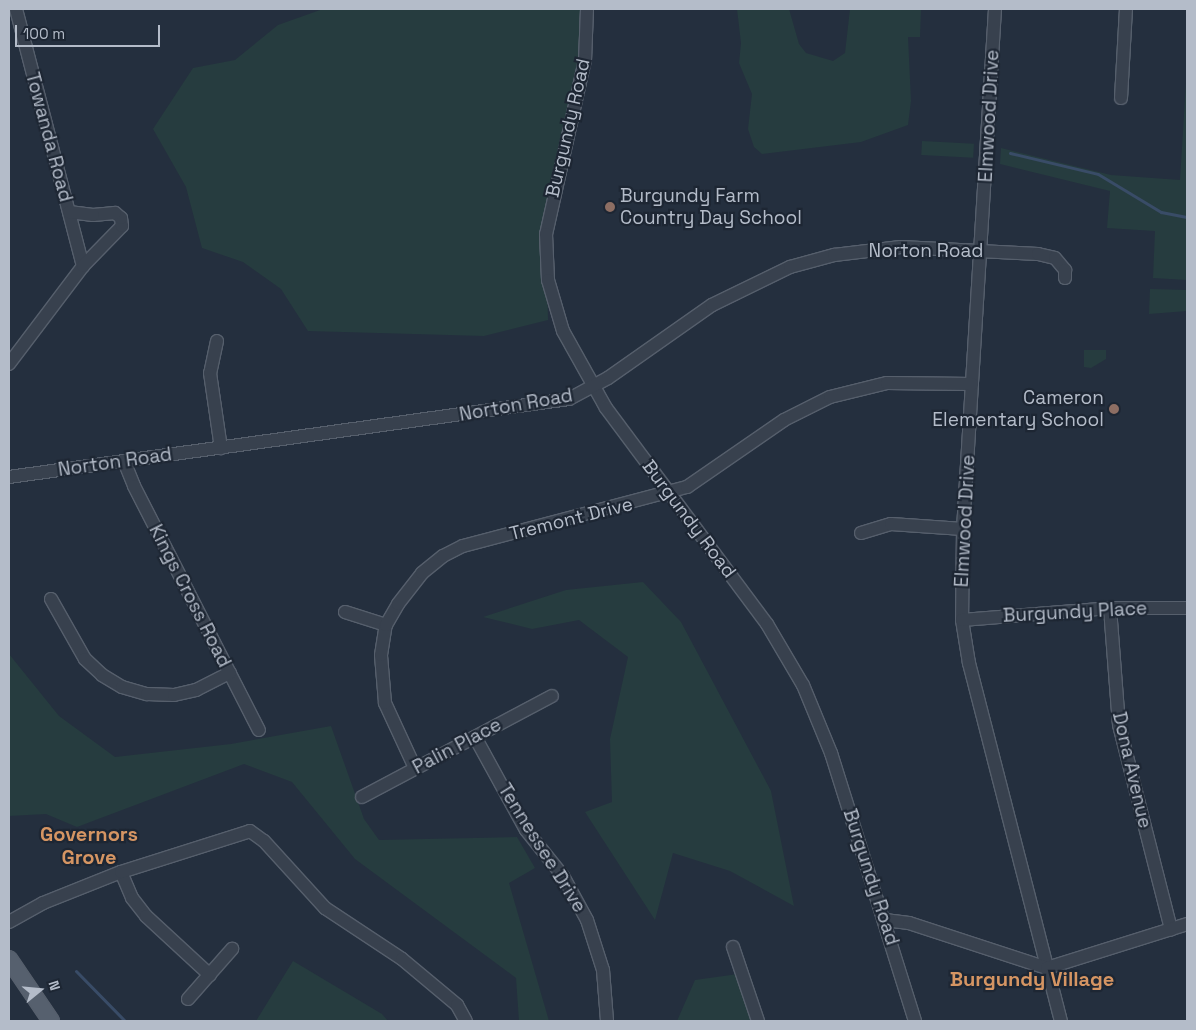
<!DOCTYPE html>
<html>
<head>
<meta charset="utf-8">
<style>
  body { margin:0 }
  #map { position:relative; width:1196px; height:1030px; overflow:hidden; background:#242f3e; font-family:"Space Grotesk",sans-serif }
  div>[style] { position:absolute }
  .green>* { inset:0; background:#263c3f; transform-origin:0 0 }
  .stream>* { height:3px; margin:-1.5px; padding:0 1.5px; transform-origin:1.5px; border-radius:1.5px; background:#394c67 }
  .roads { filter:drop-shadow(1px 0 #565f6c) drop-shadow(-1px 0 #565f6c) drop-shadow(0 1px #565f6c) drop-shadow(0 -1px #565f6c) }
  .minor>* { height:12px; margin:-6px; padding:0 6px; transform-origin:6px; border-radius:6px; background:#38414e }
  .major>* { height:16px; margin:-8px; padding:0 8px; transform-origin:8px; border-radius:8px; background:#56606e }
  .dots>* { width:14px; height:14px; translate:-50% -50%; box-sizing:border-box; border:2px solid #1d2633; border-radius:50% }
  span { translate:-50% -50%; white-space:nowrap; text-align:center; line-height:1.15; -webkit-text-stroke:4.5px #1d2633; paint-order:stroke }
  .street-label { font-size:19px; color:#b4bcc9 }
  .poi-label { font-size:19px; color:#b4bcc9 }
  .left { translate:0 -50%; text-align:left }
  .right { translate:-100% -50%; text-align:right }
  .neighbourhood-label { font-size:20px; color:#d59563; font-weight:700 }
  .frame { position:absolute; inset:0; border:10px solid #b4bcc9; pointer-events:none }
  .north { position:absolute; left:15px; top:965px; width:50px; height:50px; -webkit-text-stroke:4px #1d2633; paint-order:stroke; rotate:73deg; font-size:14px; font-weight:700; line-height:20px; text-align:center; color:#b4bcc9 }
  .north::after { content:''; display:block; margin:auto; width:18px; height:22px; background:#b4bcc9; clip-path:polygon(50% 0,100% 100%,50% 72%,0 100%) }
  .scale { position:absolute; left:15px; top:25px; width:145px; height:22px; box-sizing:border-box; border:2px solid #b4bcc9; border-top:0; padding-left:6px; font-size:15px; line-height:18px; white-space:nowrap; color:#b4bcc9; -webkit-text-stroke:4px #1d2633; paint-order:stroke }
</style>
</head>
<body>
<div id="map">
  <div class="green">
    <div style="clip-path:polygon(323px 9px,585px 9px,580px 75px,546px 234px,548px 320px,484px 336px,308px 331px,281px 289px,243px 262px,202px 248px,186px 187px,153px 129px,193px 68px,235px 60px,278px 25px)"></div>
    <div style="clip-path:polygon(737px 9px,789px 9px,799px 44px,806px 53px,833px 61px,845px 53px,850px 9px,921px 9px,920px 37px,908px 37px,911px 101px,908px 125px,861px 142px,762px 154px,754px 147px,748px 129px,752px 94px,739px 63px,741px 43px)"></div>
    <div style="clip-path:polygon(1187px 66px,1187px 280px,1153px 278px,1155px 231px,1107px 228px,1110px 191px,1000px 164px,1001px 148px,1111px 175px,1180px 180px)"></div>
    <div style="left:922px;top:141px;width:52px;height:14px;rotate:3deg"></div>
    <div style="clip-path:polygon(1150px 289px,1187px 290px,1187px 311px,1149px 314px)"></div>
    <div style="clip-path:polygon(1084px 350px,1106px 350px,1106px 359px,1091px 368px,1084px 367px)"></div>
    <div style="clip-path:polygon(643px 582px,681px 622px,771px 791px,794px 906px,730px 871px,673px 853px,655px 920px,585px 812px,612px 802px,610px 739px,628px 657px,579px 620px,532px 629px,483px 617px,566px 590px)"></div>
    <div style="clip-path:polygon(9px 654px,59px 716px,115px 757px,231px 744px,331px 726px,364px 819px,379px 840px,517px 837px,535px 868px,509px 883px,549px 1021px,519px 1021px,516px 978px,355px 859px,292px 782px,244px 764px,77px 827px,46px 814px,9px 816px)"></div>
    <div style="clip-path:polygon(293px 961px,382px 1014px,388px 1021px,256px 1021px)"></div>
    <div style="clip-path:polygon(738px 974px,752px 1021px,677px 1021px,695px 980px)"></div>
  </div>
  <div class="stream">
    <div style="left:1010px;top:153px;width:90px;rotate:13.4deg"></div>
    <div style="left:1098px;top:174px;width:74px;rotate:31.1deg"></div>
    <div style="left:1161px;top:212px;width:26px;rotate:11deg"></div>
    <div style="left:76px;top:971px;width:70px;rotate:45.6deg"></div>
  </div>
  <div class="roads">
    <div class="minor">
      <div style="left:16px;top:9px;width:266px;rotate:75.4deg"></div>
      <div style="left:587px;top:9px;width:51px;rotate:92.2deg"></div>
      <div style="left:585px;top:60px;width:178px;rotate:102.6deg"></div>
      <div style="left:546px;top:234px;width:46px;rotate:87.5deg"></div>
      <div style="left:548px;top:280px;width:53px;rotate:73.6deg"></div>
      <div style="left:563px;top:331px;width:88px;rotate:60.8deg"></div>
      <div style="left:606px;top:408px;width:269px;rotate:53.3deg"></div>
      <div style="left:767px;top:624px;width:71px;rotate:59.5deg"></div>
      <div style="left:803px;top:685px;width:74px;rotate:67.6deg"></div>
      <div style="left:831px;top:753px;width:281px;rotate:72.6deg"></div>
      <div style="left:995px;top:9px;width:521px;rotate:93.52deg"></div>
      <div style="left:963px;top:529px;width:91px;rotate:90.6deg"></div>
      <div style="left:962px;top:620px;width:44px;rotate:80.8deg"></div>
      <div style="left:969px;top:663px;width:370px;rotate:75.6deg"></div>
      <div style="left:1121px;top:98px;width:89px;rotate:-86.8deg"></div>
      <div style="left:217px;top:341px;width:33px;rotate:102deg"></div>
      <div style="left:210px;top:373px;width:76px;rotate:81.7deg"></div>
      <div style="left:9px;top:364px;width:123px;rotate:-52.9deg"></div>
      <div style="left:83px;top:266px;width:56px;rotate:-45.7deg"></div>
      <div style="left:122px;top:226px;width:8px;rotate:-97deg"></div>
      <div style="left:121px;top:218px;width:8px;rotate:-140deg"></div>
      <div style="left:115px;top:213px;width:22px;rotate:175deg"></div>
      <div style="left:93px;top:215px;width:24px;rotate:-173deg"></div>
      <div style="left:124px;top:461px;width:27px;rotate:68deg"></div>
      <div style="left:134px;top:486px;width:274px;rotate:62.9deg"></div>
      <div style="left:9px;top:477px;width:565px;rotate:-7.93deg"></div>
      <div style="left:569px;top:399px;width:44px;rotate:-28.3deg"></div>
      <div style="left:608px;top:378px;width:127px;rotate:-35.1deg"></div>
      <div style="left:712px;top:305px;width:87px;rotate:-26deg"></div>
      <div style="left:790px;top:267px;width:46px;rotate:-15.3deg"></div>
      <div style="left:834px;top:255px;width:67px;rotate:-6.8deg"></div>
      <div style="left:901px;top:247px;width:137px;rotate:2.9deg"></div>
      <div style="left:1038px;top:254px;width:17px;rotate:13deg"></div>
      <div style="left:1055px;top:258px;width:16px;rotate:50deg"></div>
      <div style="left:1065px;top:270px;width:8px;rotate:90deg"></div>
      <div style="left:861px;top:533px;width:31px;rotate:-17deg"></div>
      <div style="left:891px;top:524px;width:72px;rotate:4deg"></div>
      <div style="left:51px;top:599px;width:69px;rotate:60.5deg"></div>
      <div style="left:85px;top:659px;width:23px;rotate:43deg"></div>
      <div style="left:102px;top:675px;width:23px;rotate:31deg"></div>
      <div style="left:122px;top:687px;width:26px;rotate:16deg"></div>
      <div style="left:147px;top:694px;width:27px;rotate:2deg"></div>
      <div style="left:174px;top:695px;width:23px;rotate:-13deg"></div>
      <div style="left:196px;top:690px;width:38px;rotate:-27deg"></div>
      <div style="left:1110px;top:608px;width:117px;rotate:85.6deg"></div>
      <div style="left:1119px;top:725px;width:211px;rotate:75.7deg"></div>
      <div style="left:345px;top:612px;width:43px;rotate:17.6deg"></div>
      <div style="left:962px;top:620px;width:148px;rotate:-4.6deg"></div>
      <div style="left:1110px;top:608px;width:77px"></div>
      <div style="left:475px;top:737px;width:106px;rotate:61.3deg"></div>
      <div style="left:526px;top:830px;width:59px;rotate:51.2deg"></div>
      <div style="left:563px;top:876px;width:50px;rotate:61.4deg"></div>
      <div style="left:587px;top:920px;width:52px;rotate:72.3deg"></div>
      <div style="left:603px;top:970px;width:51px;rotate:85.5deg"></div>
      <div style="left:415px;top:768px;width:72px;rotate:-114.8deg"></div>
      <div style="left:385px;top:703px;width:48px;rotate:-94.8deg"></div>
      <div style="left:381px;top:655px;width:30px;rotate:-81deg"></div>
      <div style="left:386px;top:625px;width:24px;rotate:-60deg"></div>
      <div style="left:398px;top:604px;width:39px;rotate:-52deg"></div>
      <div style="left:422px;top:573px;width:27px;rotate:-39deg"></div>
      <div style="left:443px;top:556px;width:22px;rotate:-27deg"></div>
      <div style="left:463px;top:546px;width:232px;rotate:-14.8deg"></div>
      <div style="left:687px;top:487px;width:118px;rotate:-34.6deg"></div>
      <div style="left:784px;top:420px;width:51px;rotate:-26.6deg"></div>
      <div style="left:830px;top:397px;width:59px;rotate:-13.8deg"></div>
      <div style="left:887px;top:383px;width:85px;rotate:0.7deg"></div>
      <div style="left:362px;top:797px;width:215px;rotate:-28deg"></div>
      <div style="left:121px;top:872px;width:28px;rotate:67deg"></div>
      <div style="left:132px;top:898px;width:23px;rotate:52deg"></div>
      <div style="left:146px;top:916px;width:87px;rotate:42.7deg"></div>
      <div style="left:885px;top:920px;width:24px;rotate:7deg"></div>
      <div style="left:909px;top:923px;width:145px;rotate:18.1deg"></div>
      <div style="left:1047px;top:968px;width:147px;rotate:-17.4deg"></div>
      <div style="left:9px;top:922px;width:39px;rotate:-29deg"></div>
      <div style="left:43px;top:903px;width:84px;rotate:-21.7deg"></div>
      <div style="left:121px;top:872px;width:135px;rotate:-17.6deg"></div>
      <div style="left:250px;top:831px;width:17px;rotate:36deg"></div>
      <div style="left:264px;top:841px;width:91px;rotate:47.7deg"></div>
      <div style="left:325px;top:908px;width:92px;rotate:33.5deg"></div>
      <div style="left:402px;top:959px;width:72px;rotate:39.9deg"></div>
      <div style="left:457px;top:1005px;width:18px;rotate:61deg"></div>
      <div style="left:733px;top:947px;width:78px;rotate:71.3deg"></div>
      <div style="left:188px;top:999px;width:67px;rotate:-48.7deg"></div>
    </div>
    <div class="major">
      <div style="left:9px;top:959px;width:75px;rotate:55.9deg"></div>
    </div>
  </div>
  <div class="dots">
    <div style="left:610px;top:207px;background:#8d6e63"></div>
    <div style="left:1114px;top:409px;background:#8d6e63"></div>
  </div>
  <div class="street-label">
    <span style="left:989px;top:116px;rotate:-87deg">Elmwood Drive</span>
    <span style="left:568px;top:128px;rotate:-77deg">Burgundy Road</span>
    <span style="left:49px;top:137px;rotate:75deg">Towanda Road</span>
    <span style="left:926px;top:251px">Norton Road</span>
    <span style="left:516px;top:405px;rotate:-10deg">Norton Road</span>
    <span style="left:115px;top:462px;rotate:-8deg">Norton Road</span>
    <span style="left:571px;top:519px;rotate:-14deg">Tremont Drive</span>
    <span style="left:689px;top:519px;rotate:53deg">Burgundy Road</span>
    <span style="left:965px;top:521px;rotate:-87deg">Elmwood Drive</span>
    <span style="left:190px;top:596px;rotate:63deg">Kings Cross Road</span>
    <span style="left:1075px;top:612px;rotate:-3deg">Burgundy Place</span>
    <span style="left:457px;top:746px;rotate:-28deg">Palin Place</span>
    <span style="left:1132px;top:770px;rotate:77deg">Dona Avenue</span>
    <span style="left:542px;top:848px;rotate:58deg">Tennessee Drive</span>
    <span style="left:871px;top:877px;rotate:72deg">Burgundy Road</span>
  </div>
  <div class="poi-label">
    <span class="left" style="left:620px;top:207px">Burgundy Farm<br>Country Day School</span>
    <span class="right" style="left:1104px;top:409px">Cameron<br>Elementary School</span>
  </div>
  <div class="neighbourhood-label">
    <span style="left:89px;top:846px">Governors<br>Grove</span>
    <span style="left:1032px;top:979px">Burgundy Village</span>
  </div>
  <div class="frame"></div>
  <div class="north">N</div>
  <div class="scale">100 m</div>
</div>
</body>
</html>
